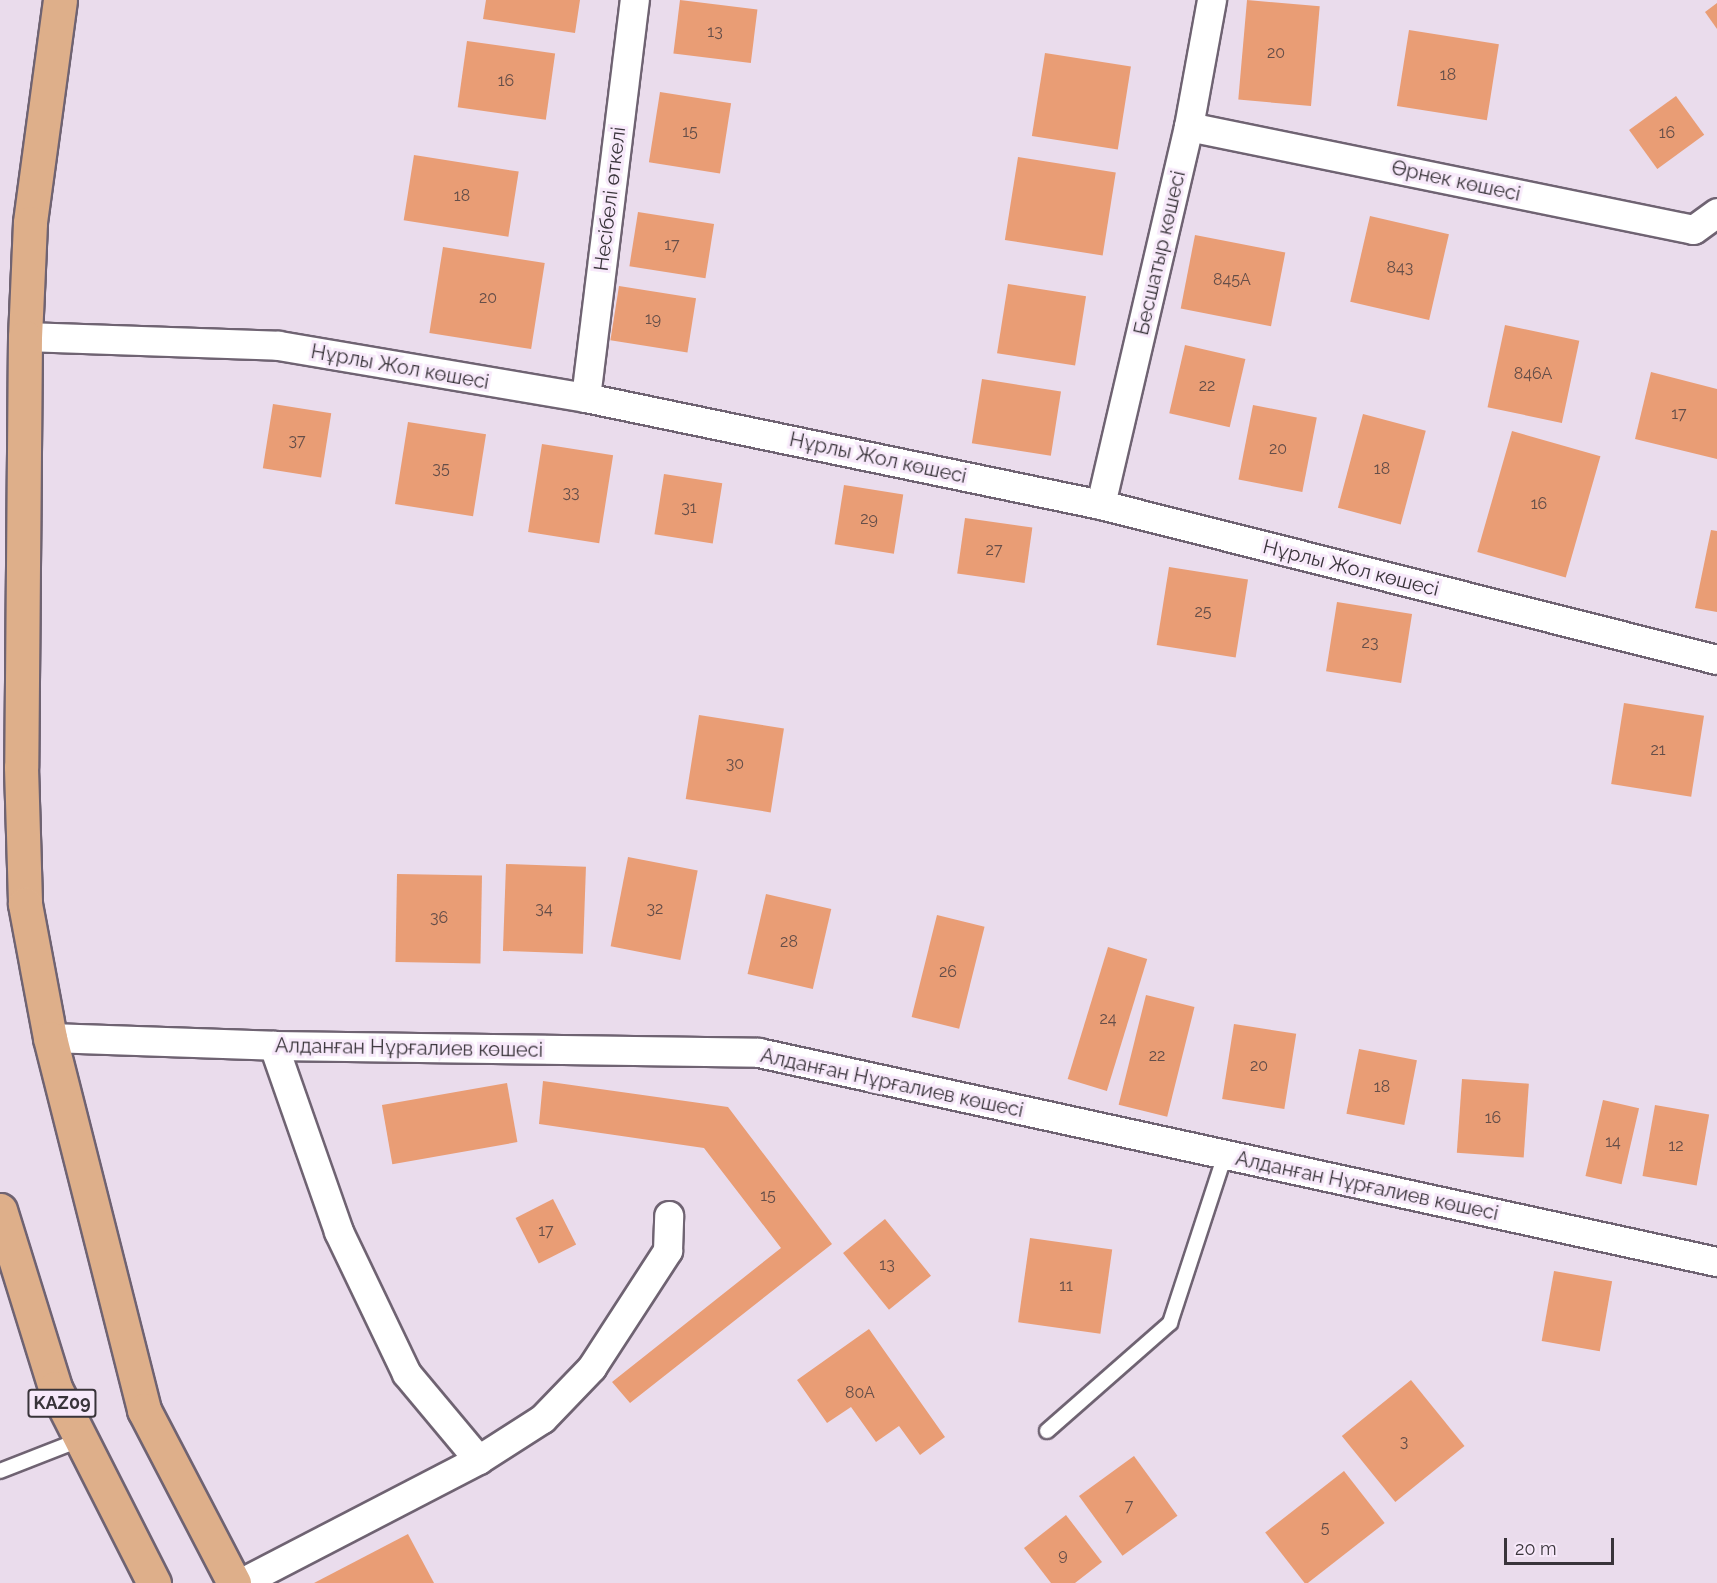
<!DOCTYPE html>
<html>
<head>
<meta charset="utf-8">
<style>
  body { margin:0 }
  #map { position:relative; width:1717px; height:1583px; overflow:hidden; background:#eadcec; font-family:Raleway,sans-serif }
  div>[style] { position:absolute }
  .building>* { inset:0; background:#e99d75; transform-origin:0 0 }
  .roads { filter:drop-shadow(2px 0 #6f6372) drop-shadow(-2px 0 #6f6372) drop-shadow(0 2px #6f6372) drop-shadow(0 -2px #6f6372) }
  .service>* { height:14px; margin:-7px; padding:0 7px; transform-origin:7px; border-radius:7px; background:#fff }
  .minor>* { height:28px; margin:-14px; padding:0 14px; transform-origin:14px; border-radius:14px; background:#fff }
  .trunk>* { height:33px; margin:-16.5px; padding:0 16.5px; transform-origin:16.5px; border-radius:16.5px; background:#deaf8a }
  span { translate:-50% -50%; white-space:nowrap; text-align:center; line-height:1.15; -webkit-text-stroke:6px #f7e9fa; paint-order:stroke }
  .number-label { font-size:16px; color:#654e49 }
  .number-label span { -webkit-text-stroke-width:0 }
  .shield-label span { padding:2px 4px; background:#f7e9fa; border:2px solid; border-radius:4px; -webkit-text-stroke-width:0 }
  .shield-label { font-size:18px; color:#39343a; font-weight:700 }
  .street-label { font-size:20px; color:#39343a }
  .scale { position:absolute; left:1504px; top:1538px; width:110px; height:27px; box-sizing:border-box; border:3px solid #39343a; border-top:0; padding-left:8px; font-size:18px; line-height:21px; white-space:nowrap; color:#39343a; -webkit-text-stroke:4px #f7e9fa; paint-order:stroke }
</style>
</head>
<body>
<div id="map">
  <div class="building">
    <div style="clip-path:polygon(486px 0,580px 0,575px 33px,483px 19px)"></div>
    <div style="left:680px;top:0;width:78px;height:54px;rotate:7deg"></div>
    <div style="left:1247px;top:0;width:73px;height:100px;rotate:5deg"></div>
    <div style="clip-path:polygon(1717px 3px,1717px 29px,1705px 12px)"></div>
    <div style="left:1409px;top:30px;width:91px;height:77px;rotate:9deg"></div>
    <div style="left:467px;top:41px;width:89px;height:67px;rotate:8deg"></div>
    <div style="left:1045px;top:53px;width:87px;height:84px;rotate:9deg"></div>
    <div style="left:660px;top:92px;width:72px;height:71px;rotate:9deg"></div>
    <div style="left:1676px;top:96px;width:48px;height:58px;rotate:54deg"></div>
    <div style="left:414px;top:155px;width:106px;height:66px;rotate:9deg"></div>
    <div style="left:1018px;top:157px;width:99px;height:84px;rotate:9deg"></div>
    <div style="left:638px;top:212px;width:77px;height:55px;rotate:9deg"></div>
    <div style="left:1370px;top:216px;width:81px;height:88px;rotate:13deg"></div>
    <div style="left:1195px;top:235px;width:92px;height:75px;rotate:11deg"></div>
    <div style="left:443px;top:247px;width:103px;height:87px;rotate:9deg"></div>
    <div style="left:1008px;top:284px;width:79px;height:70px;rotate:9deg"></div>
    <div style="left:619px;top:286px;width:78px;height:55px;rotate:9deg"></div>
    <div style="left:1505px;top:325px;width:76px;height:84px;rotate:12deg"></div>
    <div style="left:1185px;top:345px;width:62px;height:70px;rotate:13deg"></div>
    <div style="clip-path:polygon(1651px 372px,1717px 389px,1717px 459px,1635px 439px)"></div>
    <div style="left:982px;top:379px;width:80px;height:65px;rotate:9deg"></div>
    <div style="left:273px;top:404px;width:59px;height:65px;rotate:9deg"></div>
    <div style="left:1253px;top:405px;width:65px;height:76px;rotate:11deg"></div>
    <div style="left:1363px;top:414px;width:65px;height:97px;rotate:15deg"></div>
    <div style="left:408px;top:422px;width:79px;height:83px;rotate:9deg"></div>
    <div style="left:1512px;top:431px;width:92px;height:126px;rotate:16deg"></div>
    <div style="left:542px;top:444px;width:72px;height:89px;rotate:9deg"></div>
    <div style="left:664px;top:474px;width:59px;height:61px;rotate:9deg"></div>
    <div style="left:844px;top:485px;width:60px;height:60px;rotate:9deg"></div>
    <div style="left:965px;top:518px;width:68px;height:56px;rotate:8deg"></div>
    <div style="clip-path:polygon(1711px 530px,1717px 531px,1717px 612px,1695px 608px)"></div>
    <div style="left:1169px;top:567px;width:80px;height:79px;rotate:9deg"></div>
    <div style="left:1337px;top:602px;width:76px;height:70px;rotate:9deg"></div>
    <div style="left:1624px;top:703px;width:81px;height:82px;rotate:9deg"></div>
    <div style="left:699px;top:715px;width:86px;height:85px;rotate:9deg"></div>
    <div style="left:628px;top:857px;width:71px;height:91px;rotate:11deg"></div>
    <div style="left:506px;top:864px;width:80px;height:87px;rotate:2deg"></div>
    <div style="left:397px;top:874px;width:85px;height:88px;rotate:1deg"></div>
    <div style="left:766px;top:894px;width:67px;height:82px;rotate:13deg"></div>
    <div style="left:937px;top:915px;width:49px;height:105px;rotate:14deg"></div>
    <div style="left:1108px;top:947px;width:41px;height:138px;rotate:17deg"></div>
    <div style="left:1146px;top:995px;width:50px;height:113px;rotate:14deg"></div>
    <div style="left:1234px;top:1024px;width:63px;height:76px;rotate:9deg"></div>
    <div style="left:1359px;top:1049px;width:59px;height:66px;rotate:11deg"></div>
    <div style="left:1462px;top:1079px;width:67px;height:74px;rotate:4deg"></div>
    <div style="clip-path:polygon(543px 1081px,728px 1107px,832px 1244px,630px 1403px,612px 1382px,781px 1248px,704px 1148px,539px 1124px)"></div>
    <div style="left:507px;top:1083px;width:60px;height:127px;rotate:80deg"></div>
    <div style="left:1603px;top:1100px;width:37px;height:78px;rotate:13deg"></div>
    <div style="left:1655px;top:1105px;width:55px;height:72px;rotate:10deg"></div>
    <div style="left:553px;top:1199px;width:51px;height:42px;rotate:63deg"></div>
    <div style="left:885px;top:1219px;width:73px;height:54px;rotate:51deg"></div>
    <div style="left:1030px;top:1238px;width:83px;height:85px;rotate:8deg"></div>
    <div style="left:1554px;top:1271px;width:59px;height:71px;rotate:10deg"></div>
    <div style="clip-path:polygon(869px 1329px,945px 1437px,920px 1455px,899px 1426px,876px 1442px,851px 1407px,827px 1423px,797px 1380px)"></div>
    <div style="left:1411px;top:1380px;width:85px;height:89px;rotate:51deg"></div>
    <div style="left:1134px;top:1456px;width:74px;height:68px;rotate:54deg"></div>
    <div style="left:1344px;top:1471px;width:66px;height:100px;rotate:52deg"></div>
    <div style="clip-path:polygon(1066px 1515px,1102px 1562px,1075px 1583px,1051px 1583px,1024px 1548px)"></div>
    <div style="clip-path:polygon(408px 1534px,434px 1583px,314px 1583px)"></div>
  </div>
  <div class="roads">
    <div class="service">
      <div style="left:1047px;top:1431px;width:164px;rotate:-41.3deg"></div>
      <div style="left:1170px;top:1323px;width:177px;rotate:-71.9deg"></div>
      <div style="left:0;top:1471px;width:85px;rotate:-21.4deg"></div>
    </div>
    <div class="minor">
      <div style="left:1189px;top:127px;width:515px;rotate:11.53deg"></div>
      <div style="left:1694px;top:230px;width:29px;rotate:-36deg"></div>
      <div style="left:25px;top:337px;width:254px;rotate:2deg"></div>
      <div style="left:279px;top:346px;width:311px;rotate:9.6deg"></div>
      <div style="left:586px;top:398px;width:526px;rotate:11.74deg"></div>
      <div style="left:1101px;top:505px;width:635px;rotate:14.12deg"></div>
      <div style="left:586px;top:398px;width:401px;rotate:-83deg"></div>
      <div style="left:1101px;top:505px;width:388px;rotate:-76.9deg"></div>
      <div style="left:1189px;top:127px;width:129px;rotate:-79.7deg"></div>
      <div style="left:50px;top:1038px;width:224px;rotate:2deg"></div>
      <div style="left:274px;top:1046px;width:485px;rotate:0.8deg"></div>
      <div style="left:759px;top:1053px;width:981px;rotate:12.31deg"></div>
      <div style="left:274px;top:1046px;width:197px;rotate:70.7deg"></div>
      <div style="left:339px;top:1232px;width:157px;rotate:64.4deg"></div>
      <div style="left:407px;top:1374px;width:112px;rotate:50.1deg"></div>
      <div style="left:242px;top:1583px;width:267px;rotate:-27.4deg"></div>
      <div style="left:479px;top:1460px;width:76px;rotate:-32.6deg"></div>
      <div style="left:543px;top:1419px;width:71px;rotate:-46.1deg"></div>
      <div style="left:592px;top:1368px;width:140px;rotate:-57deg"></div>
      <div style="left:668px;top:1251px;width:35px;rotate:-88deg"></div>
    </div>
    <div class="trunk">
      <div style="left:60px;top:0;width:225px;rotate:97.7deg"></div>
      <div style="left:30px;top:223px;width:114px;rotate:92.5deg"></div>
      <div style="left:25px;top:337px;width:430px;rotate:90.5deg"></div>
      <div style="left:21px;top:767px;width:137px;rotate:88.3deg"></div>
      <div style="left:25px;top:904px;width:136px;rotate:79.4deg"></div>
      <div style="left:50px;top:1038px;width:384px;rotate:75.8deg"></div>
      <div style="left:144px;top:1410px;width:195px;rotate:62.5deg"></div>
      <div style="left:0;top:1210px;width:186px;rotate:72.8deg"></div>
      <div style="left:55px;top:1388px;width:219px;rotate:63.1deg"></div>
    </div>
  </div>
  <div class="number-label">
    <span style="left:715px;top:32px">13</span>
    <span style="left:1276px;top:53px">20</span>
    <span style="left:1448px;top:75px">18</span>
    <span style="left:506px;top:81px">16</span>
    <span style="left:690px;top:132px">15</span>
    <span style="left:1667px;top:133px">16</span>
    <span style="left:462px;top:196px">18</span>
    <span style="left:672px;top:245px">17</span>
    <span style="left:1400px;top:268px">843</span>
    <span style="left:1232px;top:280px">845А</span>
    <span style="left:488px;top:298px">20</span>
    <span style="left:653px;top:319px">19</span>
    <span style="left:1533px;top:374px">846А</span>
    <span style="left:1207px;top:386px">22</span>
    <span style="left:1679px;top:414px">17</span>
    <span style="left:297px;top:441px">37</span>
    <span style="left:1278px;top:449px">20</span>
    <span style="left:441px;top:469px">35</span>
    <span style="left:1382px;top:469px">18</span>
    <span style="left:571px;top:493px">33</span>
    <span style="left:1539px;top:504px">16</span>
    <span style="left:689px;top:508px">31</span>
    <span style="left:869px;top:519px">29</span>
    <span style="left:994px;top:550px">27</span>
    <span style="left:1203px;top:612px">25</span>
    <span style="left:1370px;top:643px">23</span>
    <span style="left:1658px;top:750px">21</span>
    <span style="left:735px;top:764px">30</span>
    <span style="left:544px;top:909px">34</span>
    <span style="left:655px;top:909px">32</span>
    <span style="left:439px;top:918px">36</span>
    <span style="left:789px;top:942px">28</span>
    <span style="left:948px;top:972px">26</span>
    <span style="left:1108px;top:1019px">24</span>
    <span style="left:1157px;top:1056px">22</span>
    <span style="left:1259px;top:1066px">20</span>
    <span style="left:1382px;top:1087px">18</span>
    <span style="left:1493px;top:1118px">16</span>
    <span style="left:1613px;top:1142px">14</span>
    <span style="left:1676px;top:1146px">12</span>
    <span style="left:768px;top:1196px">15</span>
    <span style="left:546px;top:1231px">17</span>
    <span style="left:887px;top:1265px">13</span>
    <span style="left:1066px;top:1286px">11</span>
    <span style="left:860px;top:1393px">80А</span>
    <span style="left:1404px;top:1442px">3</span>
    <span style="left:1129px;top:1506px">7</span>
    <span style="left:1325px;top:1528px">5</span>
    <span style="left:1063px;top:1555px">9</span>
  </div>
  <div class="shield-label">
    <span style="left:62px;top:1403px">KAZ09</span>
  </div>
  <div class="street-label">
    <span style="left:1456px;top:181px;rotate:12deg">Өрнек көшесі</span>
    <span style="left:610px;top:199px;rotate:-83deg">Несібелі өткелі</span>
    <span style="left:1160px;top:253px;rotate:-77deg">Бесшатыр көшесі</span>
    <span style="left:400px;top:367px;rotate:10deg">Нұрлы Жол көшесі</span>
    <span style="left:878px;top:458px;rotate:12deg">Нұрлы Жол көшесі</span>
    <span style="left:1351px;top:568px;rotate:14deg">Нұрлы Жол көшесі</span>
    <span style="left:409px;top:1048px;rotate:1deg">Алданған Нұрғалиев көшесі</span>
    <span style="left:892px;top:1083px;rotate:12deg">Алданған Нұрғалиев көшесі</span>
    <span style="left:1367px;top:1186px;rotate:12deg">Алданған Нұрғалиев көшесі</span>
  </div>
  <div class="scale">20 m</div>
</div>
</body>
</html>
